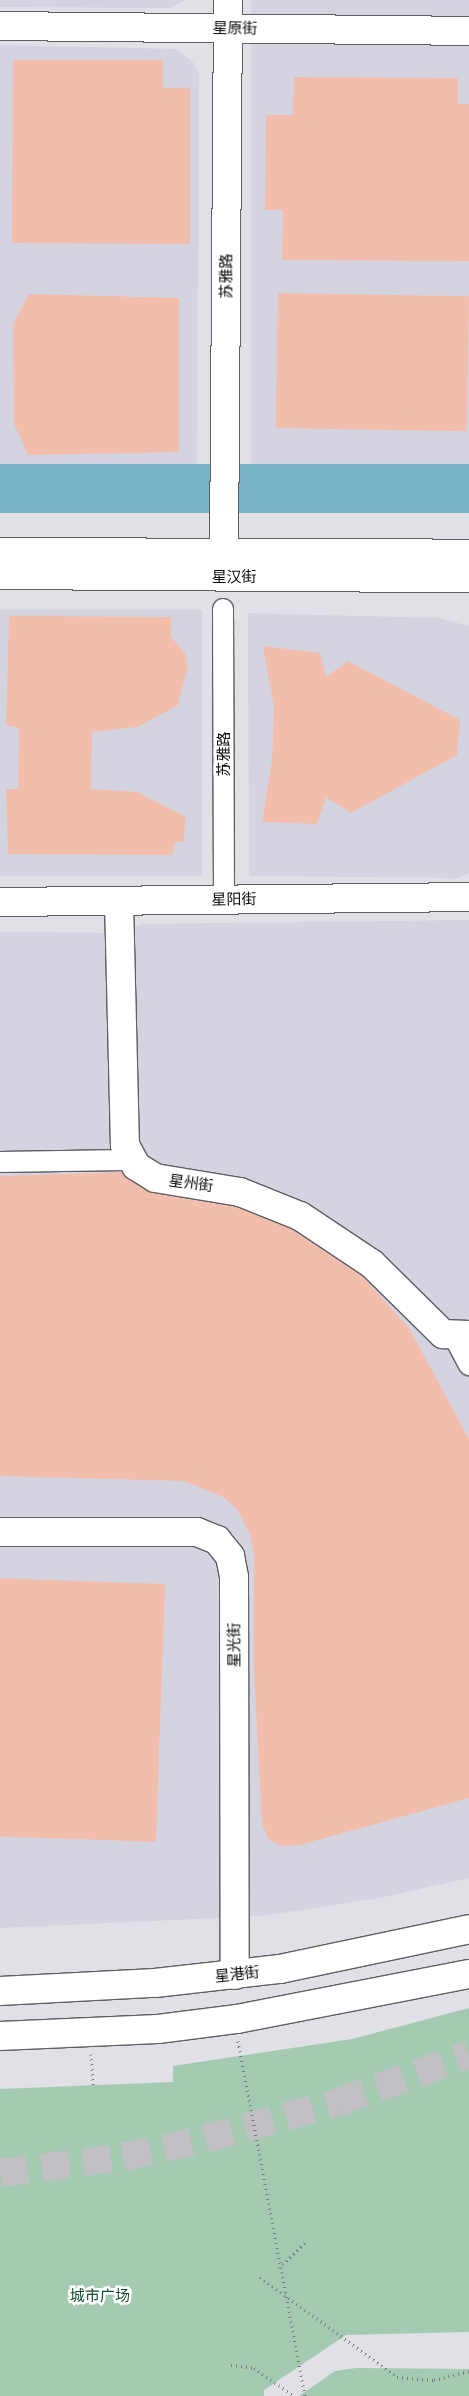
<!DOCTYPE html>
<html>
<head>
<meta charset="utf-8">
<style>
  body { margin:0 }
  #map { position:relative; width:469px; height:2396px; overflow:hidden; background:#e0e0e6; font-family:Manrope,"Noto Sans SC",sans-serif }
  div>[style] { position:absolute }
  .built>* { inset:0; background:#d4d4e1; transform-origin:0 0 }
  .green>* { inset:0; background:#a4cbb2 }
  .water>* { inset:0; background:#7ab4c8; transform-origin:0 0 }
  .building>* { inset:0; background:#f3bdac; transform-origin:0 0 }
  .primary-tunnel>* { height:28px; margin-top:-14px; transform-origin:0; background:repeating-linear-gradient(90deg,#c0c0c5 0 28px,transparent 0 42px) }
  .path>* { height:3px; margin-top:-1.5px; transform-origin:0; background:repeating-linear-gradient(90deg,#79797c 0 1px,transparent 0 5px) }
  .roads { filter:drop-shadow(1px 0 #5e5e63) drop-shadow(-1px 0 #5e5e63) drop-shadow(0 1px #5e5e63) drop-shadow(0 -1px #5e5e63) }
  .street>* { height:20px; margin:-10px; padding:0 10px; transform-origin:10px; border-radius:10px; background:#fff }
  .secondary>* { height:28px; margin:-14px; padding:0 14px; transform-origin:14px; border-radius:14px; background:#fff }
  .primary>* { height:28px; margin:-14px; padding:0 14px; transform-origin:14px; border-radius:14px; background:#fff }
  span { translate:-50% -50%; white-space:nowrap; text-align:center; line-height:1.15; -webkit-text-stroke:5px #fff; paint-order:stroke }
  .street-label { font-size:15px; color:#0c0c0d }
  .park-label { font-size:15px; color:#134e31 }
</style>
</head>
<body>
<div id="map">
  <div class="built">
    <div style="clip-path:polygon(0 0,185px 0,170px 8px,0 7px)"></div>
    <div style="left:251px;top:0;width:218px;height:465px"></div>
    <div style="clip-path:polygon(0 45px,175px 49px,193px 62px,199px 73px,197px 464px,0 464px)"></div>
    <div style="left:0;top:610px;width:202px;height:266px"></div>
    <div style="clip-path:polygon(248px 613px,439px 618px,469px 626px,469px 873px,458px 878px,249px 876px)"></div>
    <div style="clip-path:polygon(469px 920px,469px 1878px,380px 1898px,262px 1916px,0 1928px,0 932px,116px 933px,142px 924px)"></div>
  </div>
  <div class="green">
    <div style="clip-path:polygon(469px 2008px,469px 2332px,346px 2335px,264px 2390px,264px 2396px,0 2396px,0 2089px,173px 2082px,173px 2066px,352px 2039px)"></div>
    <div style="clip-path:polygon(356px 2368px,469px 2369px,469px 2396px,299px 2396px,335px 2371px)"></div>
  </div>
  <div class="water">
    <div style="left:0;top:464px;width:469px;height:49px"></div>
  </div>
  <div class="building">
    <div style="clip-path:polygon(13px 60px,163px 60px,163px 88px,190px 88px,190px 244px,12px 243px)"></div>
    <div style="clip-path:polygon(294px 77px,458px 78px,458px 104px,469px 104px,469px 261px,282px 260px,283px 210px,265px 210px,266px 115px,293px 115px)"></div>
    <div style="left:278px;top:293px;width:191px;height:135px;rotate:1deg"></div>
    <div style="clip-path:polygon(29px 294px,179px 298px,179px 452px,28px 455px,14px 424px,13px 324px)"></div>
    <div style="clip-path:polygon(9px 616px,171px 617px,171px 637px,185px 653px,188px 667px,177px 706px,137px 727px,92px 732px,91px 789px,137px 792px,186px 817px,183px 842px,175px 842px,172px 855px,8px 854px,6px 789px,18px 789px,19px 728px,6px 725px)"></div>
    <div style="clip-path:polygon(263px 646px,320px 653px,326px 677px,348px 661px,460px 720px,457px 755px,351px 813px,326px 797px,317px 824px,262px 822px,272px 761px,274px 707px)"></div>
    <div style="clip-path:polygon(122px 1172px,152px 1193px,236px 1207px,293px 1230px,362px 1276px,409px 1328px,469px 1439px,469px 1798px,300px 1845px,282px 1846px,269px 1840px,262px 1824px,254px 1670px,254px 1557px,251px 1537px,237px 1509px,223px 1497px,184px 1481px,0 1476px,0 1176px)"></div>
    <div style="left:165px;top:1584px;width:258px;height:165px;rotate:92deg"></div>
  </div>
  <div class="primary-tunnel">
    <div style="left:0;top:2173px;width:124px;rotate:-7.4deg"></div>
    <div style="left:123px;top:2157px;width:84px;rotate:-12.4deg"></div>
    <div style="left:205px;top:2139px;width:138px;rotate:-15.5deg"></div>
    <div style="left:338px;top:2102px;width:139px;rotate:-19.7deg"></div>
  </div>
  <div class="path">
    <div style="left:238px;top:2041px;width:361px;rotate:79.3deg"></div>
    <div style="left:91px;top:2054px;width:32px;rotate:86deg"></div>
    <div style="left:279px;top:2268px;width:39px;rotate:-44deg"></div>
    <div style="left:260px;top:2277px;width:170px;rotate:36.1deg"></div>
    <div style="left:397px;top:2377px;width:37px;rotate:5deg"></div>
    <div style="left:434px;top:2380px;width:36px;rotate:-14deg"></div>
    <div style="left:231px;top:2365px;width:23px;rotate:7deg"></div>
    <div style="left:254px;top:2368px;width:49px;rotate:35deg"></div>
  </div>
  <div class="roads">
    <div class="street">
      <div style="left:223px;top:609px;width:290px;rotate:89.8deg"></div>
      <div style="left:0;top:1162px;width:131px;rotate:-0.9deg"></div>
      <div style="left:454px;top:1337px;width:32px;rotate:62deg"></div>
    </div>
    <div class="secondary">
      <div style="left:0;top:26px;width:469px;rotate:0.6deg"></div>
      <div style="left:0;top:552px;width:469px;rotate:0.2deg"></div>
      <div style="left:224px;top:552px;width:552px;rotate:-89.58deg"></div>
      <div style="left:0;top:575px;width:469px;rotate:0.4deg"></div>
      <div style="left:119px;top:901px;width:244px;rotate:88.6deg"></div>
      <div style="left:125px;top:1145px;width:24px;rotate:62deg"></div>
      <div style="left:136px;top:1166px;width:22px;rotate:32deg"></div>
      <div style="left:155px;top:1178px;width:86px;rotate:9.4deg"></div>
      <div style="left:240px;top:1192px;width:65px;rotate:21.8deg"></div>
      <div style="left:300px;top:1216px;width:87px;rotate:33.7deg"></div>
      <div style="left:372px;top:1264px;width:100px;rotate:44.6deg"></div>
      <div style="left:443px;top:1334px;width:26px;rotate:2deg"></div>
      <div style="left:0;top:902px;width:469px;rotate:-0.6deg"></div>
      <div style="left:0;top:1532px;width:197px"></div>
      <div style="left:197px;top:1532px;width:22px;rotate:22deg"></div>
      <div style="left:217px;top:1540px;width:21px;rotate:51deg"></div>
      <div style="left:230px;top:1556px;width:21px;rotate:79deg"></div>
      <div style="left:234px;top:1577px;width:398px;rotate:89.9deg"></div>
    </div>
    <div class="primary">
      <div style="left:0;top:1991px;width:155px;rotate:-3deg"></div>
      <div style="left:155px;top:1983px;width:126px;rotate:-6.4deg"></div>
      <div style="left:280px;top:1969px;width:193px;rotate:-11.9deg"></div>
      <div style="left:0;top:2036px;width:158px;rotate:-2.5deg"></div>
      <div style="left:158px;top:2029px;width:80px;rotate:-7.2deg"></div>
      <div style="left:237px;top:2019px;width:236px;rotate:-11deg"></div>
    </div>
  </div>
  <div class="street-label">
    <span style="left:235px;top:28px;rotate:1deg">星原街</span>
    <span style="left:226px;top:276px;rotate:-90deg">苏雅路</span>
    <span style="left:234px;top:577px">星汉街</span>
    <span style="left:224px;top:754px;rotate:-90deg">苏雅路</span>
    <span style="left:234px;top:899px;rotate:-1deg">星阳街</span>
    <span style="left:191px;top:1183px;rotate:8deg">星州街</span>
    <span style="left:234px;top:1645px;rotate:-90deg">星光街</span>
    <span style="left:237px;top:1974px;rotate:-6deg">星港街</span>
  </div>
  <div class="park-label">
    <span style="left:100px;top:2296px">城市广场</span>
  </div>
</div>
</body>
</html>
